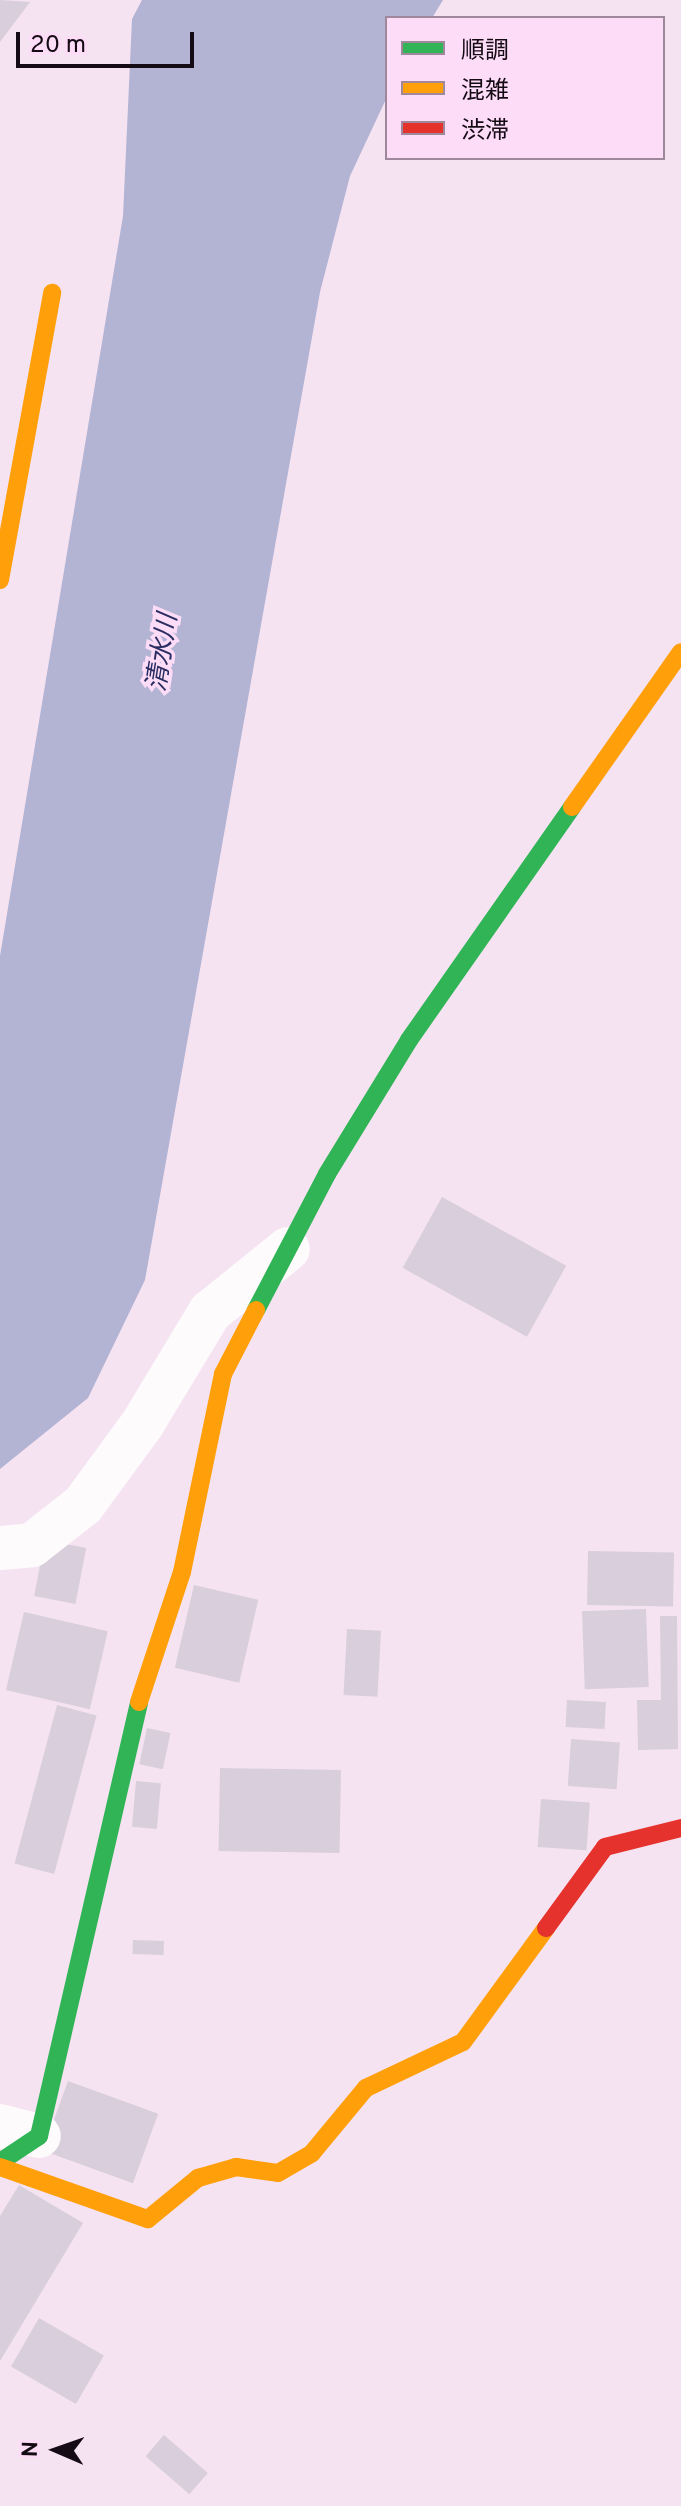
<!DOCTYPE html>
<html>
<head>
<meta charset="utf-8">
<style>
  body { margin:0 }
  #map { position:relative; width:681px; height:2506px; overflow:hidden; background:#f5e3f2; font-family:Overpass,"Noto Sans JP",sans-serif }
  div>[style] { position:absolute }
  .water>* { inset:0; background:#b3b3d4 }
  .building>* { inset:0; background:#d9cedc; transform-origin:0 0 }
  .street>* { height:44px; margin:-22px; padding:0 22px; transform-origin:22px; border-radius:22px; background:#fefbfd }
  .fast>* { height:18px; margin:-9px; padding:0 9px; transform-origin:9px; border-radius:9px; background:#30b455 }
  .slow>* { height:18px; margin:-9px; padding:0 9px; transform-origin:9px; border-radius:9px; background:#ff9f0a }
  .jam>* { height:18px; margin:-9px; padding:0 9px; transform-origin:9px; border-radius:9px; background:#e5322d }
  span { translate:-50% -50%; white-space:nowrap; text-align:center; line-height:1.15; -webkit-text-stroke:7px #fcdcf6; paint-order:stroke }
  .water-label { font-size:26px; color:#292d61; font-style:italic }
  .legend { position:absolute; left:385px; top:16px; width:280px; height:144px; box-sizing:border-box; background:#fcdcf6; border:2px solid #a0889c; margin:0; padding:10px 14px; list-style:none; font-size:24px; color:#150b14 }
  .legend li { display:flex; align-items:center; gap:16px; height:40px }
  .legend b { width:40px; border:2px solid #a0889c }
  .north { position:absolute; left:16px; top:2410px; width:80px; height:80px; -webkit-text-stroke:6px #fcdcf6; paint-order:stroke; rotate:272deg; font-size:22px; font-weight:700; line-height:32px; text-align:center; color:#150b14 }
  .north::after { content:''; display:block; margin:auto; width:28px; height:36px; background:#150b14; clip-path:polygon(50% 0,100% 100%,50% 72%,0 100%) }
  .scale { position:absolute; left:16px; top:32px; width:178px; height:36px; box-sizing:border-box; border:4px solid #150b14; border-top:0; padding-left:10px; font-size:24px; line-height:28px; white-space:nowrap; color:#150b14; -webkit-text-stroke:6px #fcdcf6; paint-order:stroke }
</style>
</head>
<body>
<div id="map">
  <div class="water">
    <div style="clip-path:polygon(142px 0,443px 0,432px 18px,387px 18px,387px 97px,350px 176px,320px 292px,145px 1280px,88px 1398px,0 1469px,0 956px,123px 216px,132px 19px)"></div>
  </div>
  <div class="building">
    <div style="clip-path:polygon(0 0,30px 2px,0 42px)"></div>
    <div style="left:442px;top:1197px;width:142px;height:81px;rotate:29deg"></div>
    <div style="left:45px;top:1540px;width:42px;height:57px;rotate:11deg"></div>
    <div style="left:588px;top:1551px;width:86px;height:54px;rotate:1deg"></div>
    <div style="left:194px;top:1585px;width:66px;height:85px;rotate:13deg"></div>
    <div style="left:646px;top:1609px;width:78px;height:64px;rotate:88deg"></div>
    <div style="left:24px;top:1612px;width:86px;height:80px;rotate:13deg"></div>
    <div style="clip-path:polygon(660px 1616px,677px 1616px,678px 1749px,638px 1750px,637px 1700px,661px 1700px)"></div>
    <div style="left:347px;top:1629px;width:34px;height:66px;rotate:3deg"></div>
    <div style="left:567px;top:1700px;width:39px;height:27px;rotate:3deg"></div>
    <div style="left:57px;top:1705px;width:41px;height:164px;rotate:15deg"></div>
    <div style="left:147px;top:1728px;width:24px;height:37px;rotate:12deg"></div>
    <div style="left:571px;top:1739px;width:49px;height:47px;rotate:4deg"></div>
    <div style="left:220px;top:1768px;width:121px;height:83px;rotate:1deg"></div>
    <div style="left:136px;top:1781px;width:25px;height:46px;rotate:5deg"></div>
    <div style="left:541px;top:1799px;width:49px;height:48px;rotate:4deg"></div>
    <div style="left:133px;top:1940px;width:31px;height:14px;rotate:2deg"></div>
    <div style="left:68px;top:2081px;width:96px;height:74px;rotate:20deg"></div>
    <div style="clip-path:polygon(19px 2185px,83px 2223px,0 2361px,0 2216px)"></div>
    <div style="left:39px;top:2318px;width:75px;height:56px;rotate:30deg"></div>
    <div style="left:164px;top:2435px;width:58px;height:28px;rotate:41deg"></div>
  </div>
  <div class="street">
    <div style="left:0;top:1548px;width:32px;rotate:-5deg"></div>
    <div style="left:32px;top:1545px;width:65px;rotate:-38.1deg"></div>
    <div style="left:83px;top:1505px;width:102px;rotate:-53.8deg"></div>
    <div style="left:143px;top:1423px;width:130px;rotate:-58.9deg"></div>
    <div style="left:210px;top:1312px;width:100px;rotate:-38.9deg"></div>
    <div style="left:0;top:2126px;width:40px;rotate:14.4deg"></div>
  </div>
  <div class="fast">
    <div style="left:256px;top:1310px;width:153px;rotate:-62.4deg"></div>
    <div style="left:327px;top:1174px;width:157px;rotate:-58.5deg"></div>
    <div style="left:409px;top:1040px;width:284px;rotate:-55deg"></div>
    <div style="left:0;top:2162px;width:47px;rotate:-33.7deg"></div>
    <div style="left:39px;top:2136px;width:445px;rotate:-77deg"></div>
  </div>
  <div class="slow">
    <div style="left:0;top:580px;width:292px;rotate:-79.7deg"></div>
    <div style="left:572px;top:807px;width:189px;rotate:-54.9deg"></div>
    <div style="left:139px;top:1702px;width:137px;rotate:-71.7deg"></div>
    <div style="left:182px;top:1572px;width:202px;rotate:-78.3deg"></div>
    <div style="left:223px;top:1374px;width:72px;rotate:-62.7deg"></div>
    <div style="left:0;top:2167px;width:157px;rotate:19.4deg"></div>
    <div style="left:148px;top:2219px;width:65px;rotate:-39.4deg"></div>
    <div style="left:198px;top:2178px;width:40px;rotate:-16deg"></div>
    <div style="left:236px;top:2167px;width:42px;rotate:8.1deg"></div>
    <div style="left:278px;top:2173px;width:39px;rotate:-30deg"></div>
    <div style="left:312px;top:2153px;width:85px;rotate:-50.3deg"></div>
    <div style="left:366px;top:2088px;width:107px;rotate:-25.4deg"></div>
    <div style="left:463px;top:2042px;width:141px;rotate:-53.9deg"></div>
  </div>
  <div class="jam">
    <div style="left:546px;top:1928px;width:100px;rotate:-53.9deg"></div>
    <div style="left:605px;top:1847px;width:78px;rotate:-14deg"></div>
  </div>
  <div class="water-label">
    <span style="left:164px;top:653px;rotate:-81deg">清水川</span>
  </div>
  <ul class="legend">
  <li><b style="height:10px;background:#30b455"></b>順調</li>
  <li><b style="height:10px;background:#ff9f0a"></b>混雑</li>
  <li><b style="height:10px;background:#e5322d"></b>渋滞</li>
  </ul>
  <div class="north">N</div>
  <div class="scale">20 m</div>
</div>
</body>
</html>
